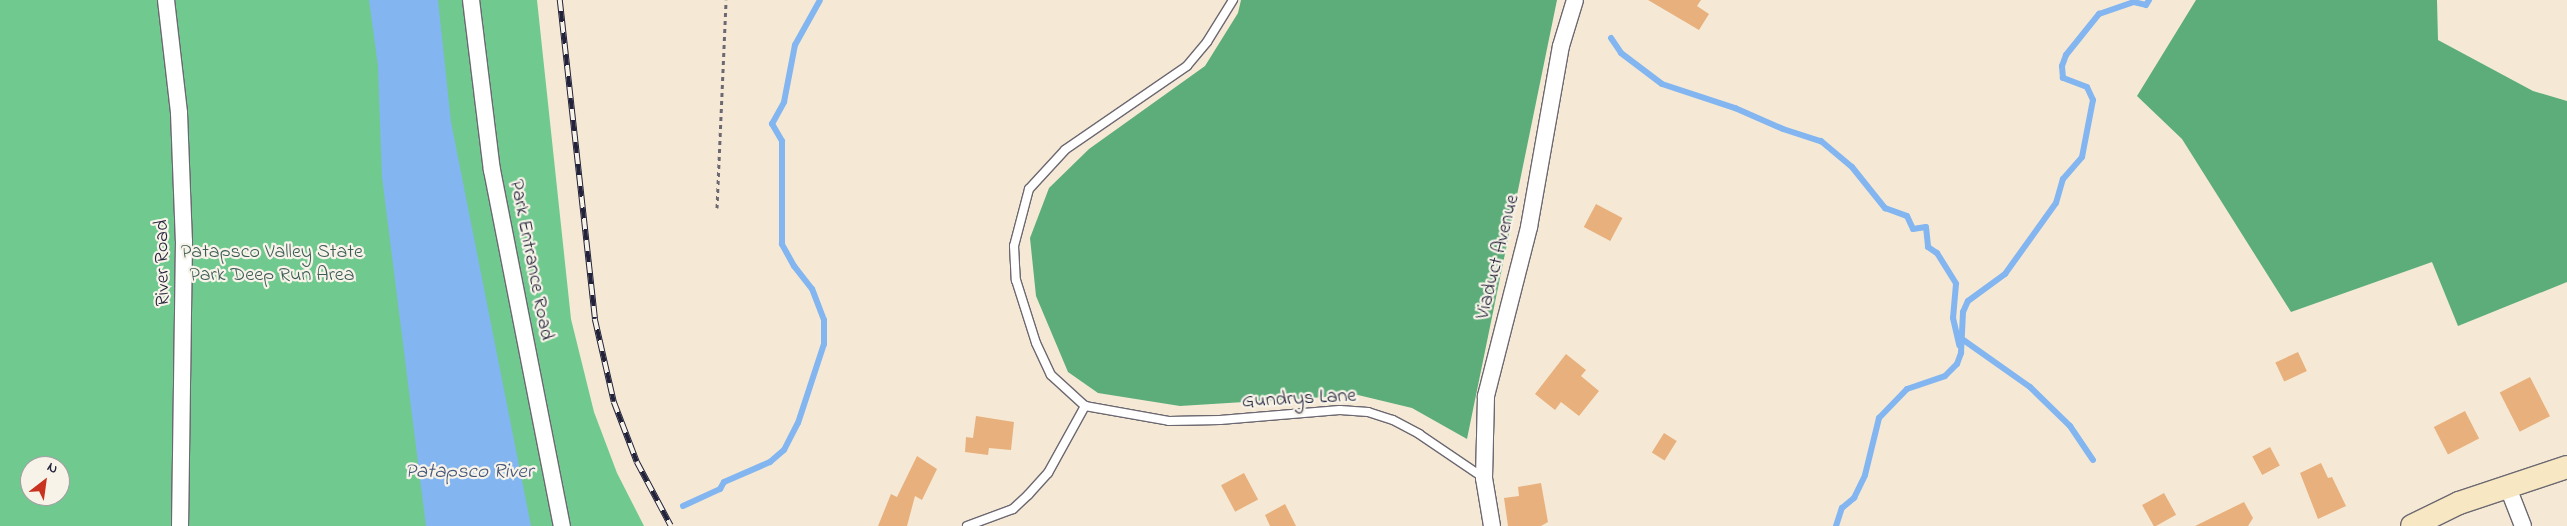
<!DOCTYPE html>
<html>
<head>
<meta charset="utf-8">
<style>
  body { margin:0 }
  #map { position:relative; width:2567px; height:526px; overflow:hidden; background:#f5e9d5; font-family:"Indie Flower",sans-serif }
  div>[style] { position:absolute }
  .green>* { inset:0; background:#70c98f }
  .forest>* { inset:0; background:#5cad7a }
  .water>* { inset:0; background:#83b6f0 }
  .stream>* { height:6px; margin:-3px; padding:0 3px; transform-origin:3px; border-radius:3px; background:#83b6f0 }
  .building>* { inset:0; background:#e8b07c; transform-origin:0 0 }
  .path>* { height:3px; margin-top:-1.5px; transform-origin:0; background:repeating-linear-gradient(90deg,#6c6871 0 4px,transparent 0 8px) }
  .roads { filter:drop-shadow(1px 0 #6c6871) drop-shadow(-1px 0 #6c6871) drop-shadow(0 1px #6c6871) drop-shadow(0 -1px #6c6871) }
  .lane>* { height:8px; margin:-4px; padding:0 4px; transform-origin:4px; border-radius:4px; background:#fff }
  .street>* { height:16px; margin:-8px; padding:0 8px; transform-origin:8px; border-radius:8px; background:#fff }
  .secondary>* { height:22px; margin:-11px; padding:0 11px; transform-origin:11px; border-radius:11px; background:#f8e7c3 }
  .rail>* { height:5.5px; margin-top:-2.75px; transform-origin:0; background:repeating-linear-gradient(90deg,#f7f3e8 0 11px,#22223b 0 22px); box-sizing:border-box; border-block:1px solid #22223b }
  span { translate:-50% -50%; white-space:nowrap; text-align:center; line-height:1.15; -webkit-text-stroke:4.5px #f7f3e8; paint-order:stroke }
  .park-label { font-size:20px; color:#3d5c58 }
  .street-label { font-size:20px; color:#22223b }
  .water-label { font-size:21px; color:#44567a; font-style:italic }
  .north { position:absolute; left:20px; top:456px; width:50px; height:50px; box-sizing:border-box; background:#f7f3e8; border:1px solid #a29fa3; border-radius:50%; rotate:30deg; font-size:14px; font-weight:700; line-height:20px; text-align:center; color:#22223b }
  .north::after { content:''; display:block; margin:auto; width:18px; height:22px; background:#c8321e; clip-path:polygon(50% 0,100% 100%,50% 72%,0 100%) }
</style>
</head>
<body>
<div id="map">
  <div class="green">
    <div style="clip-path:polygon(evenodd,0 0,537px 0,571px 319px,594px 412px,617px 473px,644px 526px,0 526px,0 0,30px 466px,60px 466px,60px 496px,30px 496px,30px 466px)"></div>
  </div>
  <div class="forest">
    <div style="clip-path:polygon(1241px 0,1557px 0,1467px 439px,1412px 408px,1358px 395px,1180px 406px,1098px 393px,1068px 372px,1036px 296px,1030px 238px,1049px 188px,1089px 149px,1205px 66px,1238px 13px)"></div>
    <div style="clip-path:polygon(2196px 0,2437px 0,2438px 40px,2533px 91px,2567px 101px,2567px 282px,2458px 326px,2432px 262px,2291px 312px,2182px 139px,2137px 96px)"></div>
  </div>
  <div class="water">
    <div style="clip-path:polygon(369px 0,438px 0,451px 122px,531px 526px,426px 526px,382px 177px,378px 66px)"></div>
  </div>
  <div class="stream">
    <div style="left:1611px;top:38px;width:18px;rotate:56deg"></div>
    <div style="left:1621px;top:53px;width:51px;rotate:37.1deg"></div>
    <div style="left:1662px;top:84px;width:77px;rotate:18.2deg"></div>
    <div style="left:1735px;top:108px;width:52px;rotate:23.6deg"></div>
    <div style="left:1783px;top:129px;width:40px;rotate:18deg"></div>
    <div style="left:1821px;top:141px;width:40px;rotate:40deg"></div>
    <div style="left:1852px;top:167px;width:53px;rotate:51.2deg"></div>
    <div style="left:1885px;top:208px;width:23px;rotate:20deg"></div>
    <div style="left:1907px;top:216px;width:14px;rotate:65deg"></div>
    <div style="left:1913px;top:229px;width:13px;rotate:-9deg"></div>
    <div style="left:1926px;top:227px;width:20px;rotate:84deg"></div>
    <div style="left:1928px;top:247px;width:11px;rotate:34deg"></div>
    <div style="left:1937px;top:253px;width:36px;rotate:58deg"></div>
    <div style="left:1956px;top:284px;width:34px;rotate:95deg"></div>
    <div style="left:1953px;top:318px;width:28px;rotate:77deg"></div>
    <div style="left:1962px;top:339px;width:83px;rotate:35.2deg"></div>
    <div style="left:2030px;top:387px;width:56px;rotate:44.3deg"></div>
    <div style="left:2070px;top:426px;width:41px;rotate:55.9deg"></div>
    <div style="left:683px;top:506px;width:41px;rotate:-24.7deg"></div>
    <div style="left:720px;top:489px;width:8px;rotate:-60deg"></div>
    <div style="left:724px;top:482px;width:50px;rotate:-23.5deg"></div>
    <div style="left:770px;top:462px;width:18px;rotate:-41deg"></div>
    <div style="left:784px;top:450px;width:30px;rotate:-63deg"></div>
    <div style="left:798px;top:423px;width:83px;rotate:-71.8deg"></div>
    <div style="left:824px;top:344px;width:24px;rotate:-90deg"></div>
    <div style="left:824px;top:320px;width:33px;rotate:-111deg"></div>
    <div style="left:812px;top:289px;width:29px;rotate:-128deg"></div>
    <div style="left:794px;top:266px;width:25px;rotate:-119deg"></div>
    <div style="left:782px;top:244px;width:103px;rotate:-90deg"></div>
    <div style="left:782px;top:141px;width:20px;rotate:-120deg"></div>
    <div style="left:772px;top:124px;width:25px;rotate:-61deg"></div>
    <div style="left:784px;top:102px;width:58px;rotate:-79.1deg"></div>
    <div style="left:795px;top:45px;width:51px;rotate:-60.9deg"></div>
    <div style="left:1836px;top:526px;width:19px;rotate:-72deg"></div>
    <div style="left:1842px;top:508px;width:16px;rotate:-40deg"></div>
    <div style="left:1854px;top:498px;width:25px;rotate:-64deg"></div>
    <div style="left:1865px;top:475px;width:59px;rotate:-76.2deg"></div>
    <div style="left:1879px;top:418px;width:40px;rotate:-46deg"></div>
    <div style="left:1907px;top:389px;width:40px;rotate:-18.9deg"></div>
    <div style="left:1945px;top:376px;width:17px;rotate:-45deg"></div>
    <div style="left:1957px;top:364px;width:12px;rotate:-70deg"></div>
    <div style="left:1961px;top:353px;width:41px;rotate:-87.2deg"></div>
    <div style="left:1963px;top:312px;width:12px;rotate:-66deg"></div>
    <div style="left:1968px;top:301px;width:46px;rotate:-36.1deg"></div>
    <div style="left:2005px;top:274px;width:87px;rotate:-54.3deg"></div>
    <div style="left:2056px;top:203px;width:25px;rotate:-74deg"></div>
    <div style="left:2063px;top:179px;width:29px;rotate:-49deg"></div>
    <div style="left:2082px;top:157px;width:58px;rotate:-79.1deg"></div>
    <div style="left:2093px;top:100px;width:14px;rotate:-115deg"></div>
    <div style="left:2087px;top:87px;width:26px;rotate:-159deg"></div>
    <div style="left:2063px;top:78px;width:12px;rotate:-95deg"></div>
    <div style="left:2062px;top:66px;width:12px;rotate:-70deg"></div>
    <div style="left:2066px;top:55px;width:53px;rotate:-51.2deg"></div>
    <div style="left:2099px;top:14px;width:37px;rotate:-19deg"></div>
    <div style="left:2134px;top:2px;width:12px;rotate:14deg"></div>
    <div style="left:2146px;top:5px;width:6px;rotate:-59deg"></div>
  </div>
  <div class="building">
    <div style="clip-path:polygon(1648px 0,1701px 0,1697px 6px,1709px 14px,1699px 30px)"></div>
    <div style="left:1596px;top:204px;width:30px;height:26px;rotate:28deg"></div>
    <div style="left:2298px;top:352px;width:21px;height:25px;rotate:65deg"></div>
    <div style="clip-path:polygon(1566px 354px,1586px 370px,1581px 376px,1599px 391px,1579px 416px,1561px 402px,1555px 410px,1535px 394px)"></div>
    <div style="left:2530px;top:377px;width:44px;height:34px;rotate:63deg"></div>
    <div style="left:2465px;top:411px;width:31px;height:35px;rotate:63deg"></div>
    <div style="clip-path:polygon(976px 416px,1014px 422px,1011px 450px,989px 448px,988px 455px,965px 452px,966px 437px,973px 438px)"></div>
    <div style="left:1664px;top:433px;width:15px;height:23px;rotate:32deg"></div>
    <div style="left:2270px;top:447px;width:21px;height:20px;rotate:62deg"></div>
    <div style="clip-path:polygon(917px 456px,937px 469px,922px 500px,915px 496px,907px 526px,878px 526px,891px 494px,897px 497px)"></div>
    <div style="clip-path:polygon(2321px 463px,2328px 478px,2332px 477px,2346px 506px,2318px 519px,2300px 473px)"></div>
    <div style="left:1244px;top:473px;width:30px;height:26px;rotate:62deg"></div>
    <div style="clip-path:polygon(1541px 483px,1548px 522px,1541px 526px,1508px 526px,1504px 498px,1519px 496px,1518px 487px)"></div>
    <div style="left:2164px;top:493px;width:25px;height:25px;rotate:61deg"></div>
    <div style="clip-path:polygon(2244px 502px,2253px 518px,2248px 526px,2195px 526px)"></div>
    <div style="clip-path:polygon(1285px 504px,1296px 526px,1270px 526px,1265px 515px)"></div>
  </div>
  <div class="path">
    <div style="left:717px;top:208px;width:208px;rotate:-87.5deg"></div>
  </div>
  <div class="roads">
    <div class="lane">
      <div style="left:1233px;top:0;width:49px;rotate:121.8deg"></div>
      <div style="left:1207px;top:42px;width:31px;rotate:130deg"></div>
      <div style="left:1187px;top:66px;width:148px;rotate:145.5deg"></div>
      <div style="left:1065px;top:150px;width:53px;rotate:132.7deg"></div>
      <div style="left:1029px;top:189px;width:59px;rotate:104.7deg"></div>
      <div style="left:1014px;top:246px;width:34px;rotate:87deg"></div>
      <div style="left:1016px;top:280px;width:66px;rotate:72.4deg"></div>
      <div style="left:1036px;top:343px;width:35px;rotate:65deg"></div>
      <div style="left:1051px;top:375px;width:46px;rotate:42.4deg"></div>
      <div style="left:1085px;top:406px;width:85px;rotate:10.1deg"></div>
      <div style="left:1169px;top:421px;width:51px;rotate:-1.1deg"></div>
      <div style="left:1220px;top:420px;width:120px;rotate:-4.8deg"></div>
      <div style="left:1340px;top:410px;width:28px;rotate:4deg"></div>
      <div style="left:1368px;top:412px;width:26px;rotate:18deg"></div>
      <div style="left:1393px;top:420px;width:30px;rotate:28deg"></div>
      <div style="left:1419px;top:434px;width:78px;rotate:34.1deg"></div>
      <div style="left:967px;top:526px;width:49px;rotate:-20.3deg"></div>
      <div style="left:1013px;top:509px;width:21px;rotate:-43deg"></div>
      <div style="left:1028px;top:495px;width:30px;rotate:-48deg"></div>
      <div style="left:1048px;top:473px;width:77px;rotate:-61.1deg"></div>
    </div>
    <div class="street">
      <div style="left:166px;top:0;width:114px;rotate:83.4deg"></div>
      <div style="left:179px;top:113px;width:128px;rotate:87.8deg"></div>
      <div style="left:184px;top:241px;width:285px;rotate:90.8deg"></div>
      <div style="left:471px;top:0;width:171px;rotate:83deg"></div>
      <div style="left:492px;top:170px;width:363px;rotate:78.9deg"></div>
      <div style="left:2507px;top:485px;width:44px;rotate:68.7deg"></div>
      <div style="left:1492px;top:526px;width:49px;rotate:-99.5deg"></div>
      <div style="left:1484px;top:478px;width:82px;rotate:-88.6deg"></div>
      <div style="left:1486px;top:396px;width:174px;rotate:-75.7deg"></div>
      <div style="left:1529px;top:227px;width:184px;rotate:-80deg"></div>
      <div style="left:1561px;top:46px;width:48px;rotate:-73.1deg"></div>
    </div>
    <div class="secondary">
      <div style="left:2412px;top:526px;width:52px;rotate:-26.1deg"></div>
      <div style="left:2459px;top:503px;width:114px;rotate:-18.4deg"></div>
    </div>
  </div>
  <div class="rail">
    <div style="left:560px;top:0;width:321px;rotate:83.7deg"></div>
    <div style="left:595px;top:319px;width:85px;rotate:77.1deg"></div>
    <div style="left:614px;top:402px;width:64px;rotate:69deg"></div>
    <div style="left:637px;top:462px;width:72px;rotate:62deg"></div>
  </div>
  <div class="park-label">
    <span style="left:272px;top:264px">Patapsco Valley State<br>Park Deep Run Area</span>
  </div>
  <div class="street-label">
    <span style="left:1498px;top:257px;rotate:-76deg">Viaduct Avenue</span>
    <span style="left:531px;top:260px;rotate:79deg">Park Entrance Road</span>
    <span style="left:163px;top:263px;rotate:-91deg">River Road</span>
    <span style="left:1299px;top:399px;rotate:-3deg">Gundrys Lane</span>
  </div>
  <div class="water-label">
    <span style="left:469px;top:472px">Patapsco River</span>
  </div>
  <div class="north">N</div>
</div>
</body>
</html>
